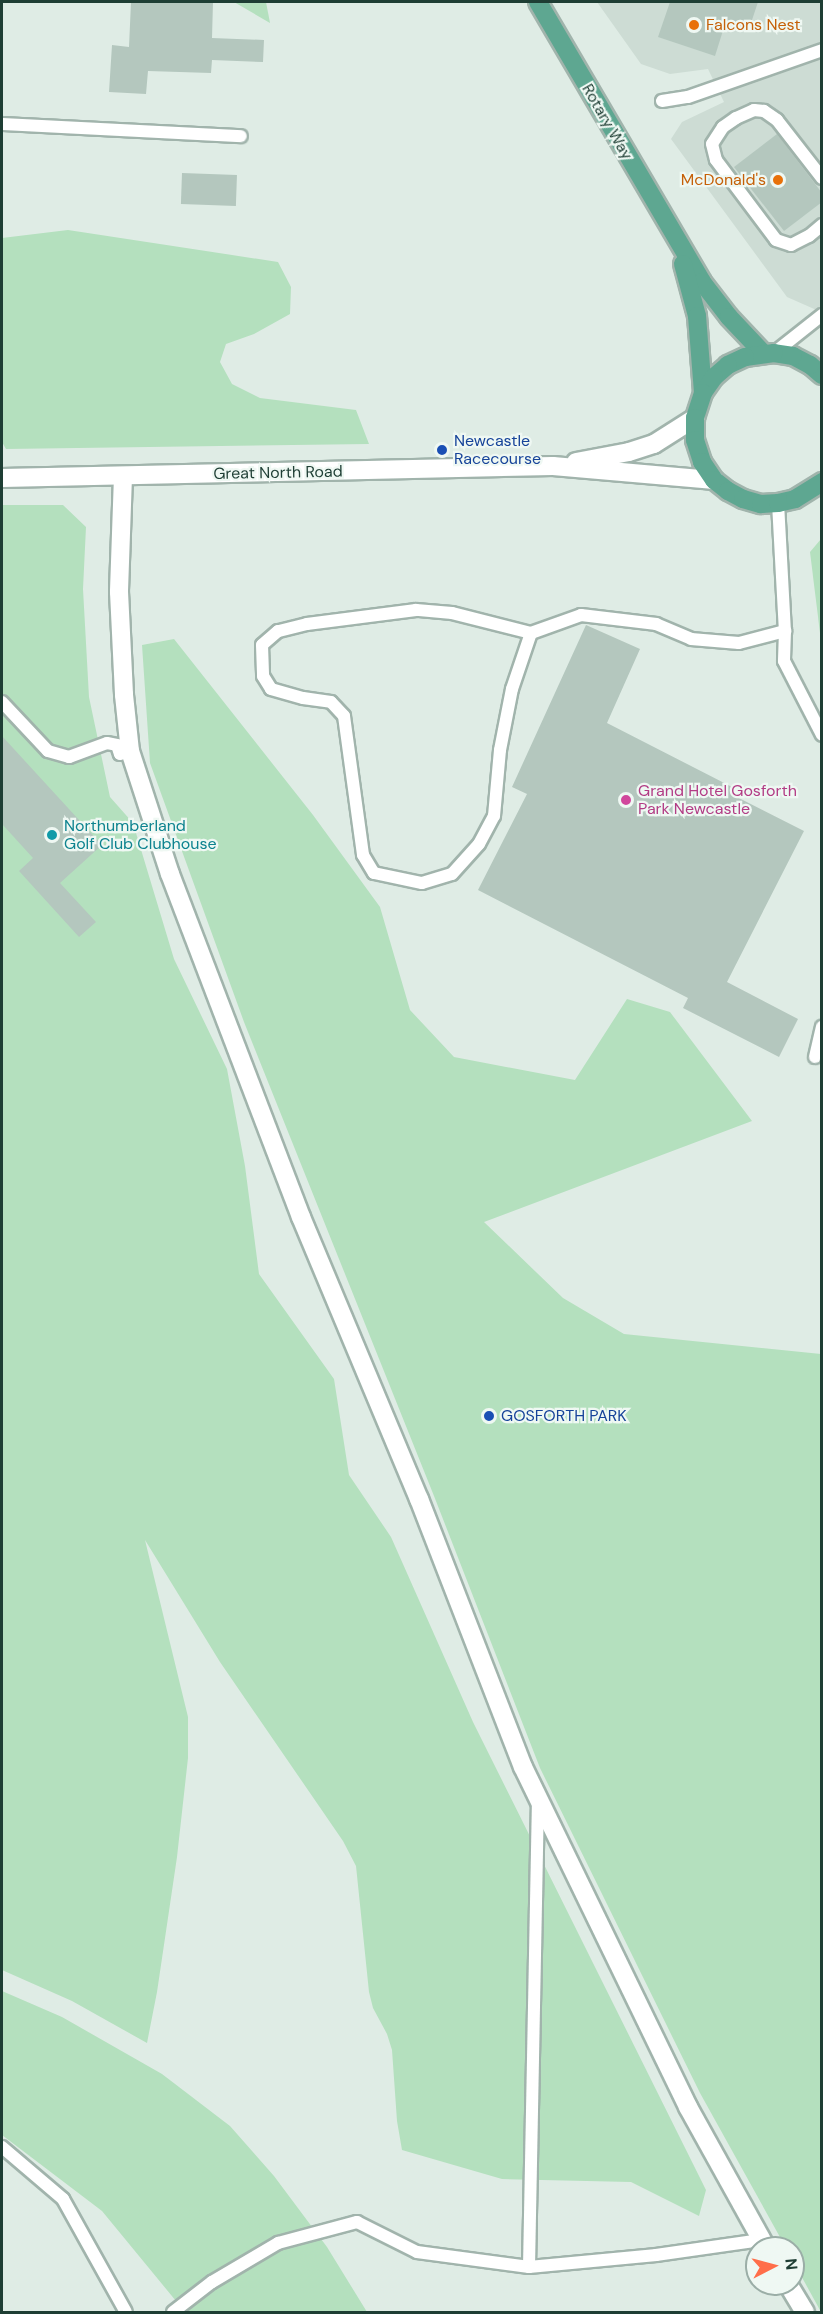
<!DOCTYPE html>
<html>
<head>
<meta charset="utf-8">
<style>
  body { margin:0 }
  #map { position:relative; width:823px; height:2314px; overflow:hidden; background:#dfece5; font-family:"DM Sans",sans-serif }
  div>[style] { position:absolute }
  .built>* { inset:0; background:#cddcd4 }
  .green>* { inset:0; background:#b4e0be }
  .building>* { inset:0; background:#b4c7be; transform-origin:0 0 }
  .roads { filter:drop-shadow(2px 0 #a1b4ac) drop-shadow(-2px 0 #a1b4ac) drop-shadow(0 2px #a1b4ac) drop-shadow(0 -2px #a1b4ac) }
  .service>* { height:12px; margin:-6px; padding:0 6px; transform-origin:6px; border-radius:6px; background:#fff }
  .minor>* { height:18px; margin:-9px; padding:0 9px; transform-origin:9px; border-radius:9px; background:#fff }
  .secondary>* { height:18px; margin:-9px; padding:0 9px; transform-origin:9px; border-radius:9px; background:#fff }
  .primary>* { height:18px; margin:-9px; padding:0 9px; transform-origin:9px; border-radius:9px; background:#5ea791 }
  .dots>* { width:16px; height:16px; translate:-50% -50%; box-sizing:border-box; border:3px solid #eff8f3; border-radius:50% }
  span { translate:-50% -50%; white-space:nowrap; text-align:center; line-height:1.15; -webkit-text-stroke:4.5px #eff8f3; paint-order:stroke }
  .food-label { font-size:16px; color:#c56008 }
  .left { translate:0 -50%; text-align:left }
  .right { translate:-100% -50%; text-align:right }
  .street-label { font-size:16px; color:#1e3e34 }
  .transit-label { font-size:16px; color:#164399 }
  .hotel-label { font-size:16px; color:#b23c85 }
  .culture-label { font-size:16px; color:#0d838f }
  .frame { position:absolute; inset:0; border:3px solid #1e3e34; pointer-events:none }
  .north { position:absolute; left:745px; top:2236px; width:60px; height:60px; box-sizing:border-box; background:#eff8f3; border:2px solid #9baea7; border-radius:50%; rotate:84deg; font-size:16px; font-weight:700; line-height:24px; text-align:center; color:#1e3e34 }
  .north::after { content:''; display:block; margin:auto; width:21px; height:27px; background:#ff6e4a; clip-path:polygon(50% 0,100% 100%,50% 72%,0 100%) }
</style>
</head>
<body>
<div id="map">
  <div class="built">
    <div style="clip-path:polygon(597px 2px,821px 2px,821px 312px,787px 297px,671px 139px,682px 122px,724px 102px,708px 69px,670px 74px,641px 64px)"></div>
  </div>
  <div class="green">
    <div style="clip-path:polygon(234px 2px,266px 2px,270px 23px)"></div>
    <div style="clip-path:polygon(68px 230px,278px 262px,291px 287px,290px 314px,254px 334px,226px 344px,220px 362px,232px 384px,260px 398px,356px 410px,369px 444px,6px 449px,2px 442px,2px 238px)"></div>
    <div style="clip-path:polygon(2px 505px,63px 505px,86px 527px,83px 589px,89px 697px,110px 797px,133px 823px,174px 959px,227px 1069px,245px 1166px,259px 1274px,334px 1379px,349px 1475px,391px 1537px,473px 1722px,706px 2190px,699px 2216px,631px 2182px,502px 2179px,402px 2150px,397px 2121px,392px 2050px,387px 2034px,373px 2008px,369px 1992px,356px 1866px,343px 1841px,220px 1662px,145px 1540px,188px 1717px,188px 1758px,177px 1857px,157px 1992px,147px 2043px,72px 2001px,2px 1970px)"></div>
    <div style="clip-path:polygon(821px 539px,821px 641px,810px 552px)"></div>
    <div style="clip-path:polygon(174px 639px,313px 815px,380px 907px,410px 1010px,454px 1057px,575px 1080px,627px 999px,670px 1012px,752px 1121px,484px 1222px,563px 1298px,624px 1334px,821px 1354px,821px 2312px,793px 2261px,793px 2248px,786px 2248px,700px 2093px,540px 1768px,434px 1496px,244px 1022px,150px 763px,142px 645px)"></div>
    <div style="clip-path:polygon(2px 1991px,62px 2017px,162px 2074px,230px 2126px,274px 2176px,327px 2247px,367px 2312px,182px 2312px,176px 2301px,102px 2211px,2px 2135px)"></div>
  </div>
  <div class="building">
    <div style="clip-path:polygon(131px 2px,213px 2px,212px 38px,264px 40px,263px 62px,212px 60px,211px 73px,148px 71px,146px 94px,109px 92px,112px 45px,129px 47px)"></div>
    <div style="clip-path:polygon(670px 2px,758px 2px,749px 29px,726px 21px,715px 56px,658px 37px)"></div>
    <div style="clip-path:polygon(777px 134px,822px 193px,822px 202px,784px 231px,734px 167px)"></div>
    <div style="left:182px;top:173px;width:55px;height:31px;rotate:2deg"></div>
    <div style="clip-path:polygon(586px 625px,640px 649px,607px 723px,734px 788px,731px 794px,804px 831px,727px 982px,798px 1019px,779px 1057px,683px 1008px,688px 998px,478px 890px,527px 794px,512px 787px)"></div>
    <div style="clip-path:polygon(2px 736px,102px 845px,60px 883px,96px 922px,79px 937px,19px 871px,33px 858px,2px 824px)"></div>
  </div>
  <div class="roads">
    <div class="service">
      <div style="left:662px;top:101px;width:26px;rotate:-9deg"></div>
      <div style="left:688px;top:97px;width:142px;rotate:-19.3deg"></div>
      <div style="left:2px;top:124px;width:239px;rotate:2.9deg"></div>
      <div style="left:822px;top:178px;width:73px;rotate:-127.8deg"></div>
      <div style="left:777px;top:120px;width:16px;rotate:-145deg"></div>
      <div style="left:764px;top:111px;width:10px;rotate:-174deg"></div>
      <div style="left:754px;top:110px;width:20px;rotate:156deg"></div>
      <div style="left:736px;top:118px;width:16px;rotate:145deg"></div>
      <div style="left:723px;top:127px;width:20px;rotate:123deg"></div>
      <div style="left:712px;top:144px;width:16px;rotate:76deg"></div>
      <div style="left:716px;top:160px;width:100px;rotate:53.1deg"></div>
      <div style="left:776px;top:240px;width:16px;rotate:18deg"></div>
      <div style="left:791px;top:245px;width:20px;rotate:-27deg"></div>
      <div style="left:809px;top:236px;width:17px;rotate:-40deg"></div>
      <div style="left:774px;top:353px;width:61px;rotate:-38.4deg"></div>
      <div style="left:778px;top:503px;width:128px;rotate:86.9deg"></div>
      <div style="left:785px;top:631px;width:30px;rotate:92deg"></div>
      <div style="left:784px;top:661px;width:83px;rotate:62.8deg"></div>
      <div style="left:531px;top:633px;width:81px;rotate:-165.8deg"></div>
      <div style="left:452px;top:613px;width:36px;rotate:-175deg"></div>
      <div style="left:416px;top:610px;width:110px;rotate:172.7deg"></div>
      <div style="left:307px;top:624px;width:30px;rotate:166deg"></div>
      <div style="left:278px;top:631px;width:21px;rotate:139deg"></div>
      <div style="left:262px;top:645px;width:31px;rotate:88deg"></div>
      <div style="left:263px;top:676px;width:15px;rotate:58deg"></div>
      <div style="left:271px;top:689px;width:33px;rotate:16deg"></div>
      <div style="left:303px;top:698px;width:28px;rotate:8deg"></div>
      <div style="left:331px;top:702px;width:19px;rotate:47deg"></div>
      <div style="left:344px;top:716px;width:140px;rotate:82.2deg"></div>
      <div style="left:363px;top:855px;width:21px;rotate:59deg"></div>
      <div style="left:374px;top:873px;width:49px;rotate:11.8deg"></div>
      <div style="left:422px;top:883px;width:31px;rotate:-17deg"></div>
      <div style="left:452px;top:874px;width:40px;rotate:-48deg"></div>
      <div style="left:479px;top:844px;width:32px;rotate:-62deg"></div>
      <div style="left:494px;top:816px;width:66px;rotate:-84.8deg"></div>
      <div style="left:500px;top:750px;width:62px;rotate:-78.9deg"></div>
      <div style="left:512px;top:689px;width:59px;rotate:-71.3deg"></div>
      <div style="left:531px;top:633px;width:53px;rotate:-19.8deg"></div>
      <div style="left:581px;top:615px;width:76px;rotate:6.8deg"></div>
      <div style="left:656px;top:624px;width:38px;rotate:23deg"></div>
      <div style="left:691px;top:639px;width:48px;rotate:4.8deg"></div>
      <div style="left:739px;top:643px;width:48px;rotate:-14.6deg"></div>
      <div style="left:2px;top:702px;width:67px;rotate:46.8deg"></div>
      <div style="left:48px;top:751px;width:22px;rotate:16deg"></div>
      <div style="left:69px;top:757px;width:40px;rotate:-20.2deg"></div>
      <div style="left:107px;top:743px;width:10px;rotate:11deg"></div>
      <div style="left:117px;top:745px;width:9px;rotate:72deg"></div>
      <div style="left:120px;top:754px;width:10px;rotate:-17deg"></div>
      <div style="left:815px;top:1057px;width:31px;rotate:-77deg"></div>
      <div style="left:2px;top:2147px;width:80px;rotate:40.4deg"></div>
      <div style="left:63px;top:2199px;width:129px;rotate:60.9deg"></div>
      <div style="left:529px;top:2267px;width:464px;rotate:-88.9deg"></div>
      <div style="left:173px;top:2312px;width:49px;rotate:-37.6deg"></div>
      <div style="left:212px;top:2282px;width:77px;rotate:-30.6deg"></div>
      <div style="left:278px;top:2243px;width:82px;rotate:-14.9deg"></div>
      <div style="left:357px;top:2222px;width:67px;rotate:26.6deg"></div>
      <div style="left:417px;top:2252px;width:113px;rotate:7.6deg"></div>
      <div style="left:529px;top:2267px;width:128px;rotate:-5.4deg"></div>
      <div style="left:656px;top:2255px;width:106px;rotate:-8.1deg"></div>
    </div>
    <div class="minor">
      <div style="left:123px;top:476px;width:116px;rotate:92deg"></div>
      <div style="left:119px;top:592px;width:103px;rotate:87.2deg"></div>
      <div style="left:124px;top:695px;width:56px;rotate:83.9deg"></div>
      <div style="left:130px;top:751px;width:129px;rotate:72deg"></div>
      <div style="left:170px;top:874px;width:367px;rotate:69.1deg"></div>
      <div style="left:301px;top:1217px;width:306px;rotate:67.3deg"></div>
      <div style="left:419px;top:1499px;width:287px;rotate:68.8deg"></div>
      <div style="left:523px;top:1767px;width:378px;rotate:64.1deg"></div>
      <div style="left:688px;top:2107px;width:161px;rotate:61deg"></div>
      <div style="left:788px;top:2284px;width:33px;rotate:59deg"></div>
    </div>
    <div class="secondary">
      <div style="left:576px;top:462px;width:54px;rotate:-10.7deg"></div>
      <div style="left:629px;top:452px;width:26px;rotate:-18deg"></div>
      <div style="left:654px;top:444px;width:49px;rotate:-32.4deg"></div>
      <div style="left:2px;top:478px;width:551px;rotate:-1.25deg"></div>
      <div style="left:553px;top:466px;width:162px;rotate:5deg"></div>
    </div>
    <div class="primary">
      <div style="left:538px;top:2px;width:324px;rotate:59.6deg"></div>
      <div style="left:702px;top:282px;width:44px;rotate:52.4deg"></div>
      <div style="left:729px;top:317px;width:50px;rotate:46.6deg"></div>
      <div style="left:683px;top:264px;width:54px;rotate:74.9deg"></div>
      <div style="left:697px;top:316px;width:77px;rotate:85.5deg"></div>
      <div style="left:822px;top:375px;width:16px;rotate:-140deg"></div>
      <div style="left:810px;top:365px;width:19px;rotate:-152deg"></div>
      <div style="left:793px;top:356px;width:19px;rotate:-171deg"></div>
      <div style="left:774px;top:353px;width:29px;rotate:172deg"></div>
      <div style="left:745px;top:357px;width:19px;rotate:155deg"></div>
      <div style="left:728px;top:365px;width:18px;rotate:139deg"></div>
      <div style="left:714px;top:377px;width:19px;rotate:125deg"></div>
      <div style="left:703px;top:393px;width:26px;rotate:108deg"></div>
      <div style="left:695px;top:418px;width:22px;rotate:90deg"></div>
      <div style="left:695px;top:440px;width:23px;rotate:72deg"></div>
      <div style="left:702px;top:462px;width:22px;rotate:56deg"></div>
      <div style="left:714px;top:480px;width:18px;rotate:38deg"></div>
      <div style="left:728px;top:491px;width:17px;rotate:28deg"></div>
      <div style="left:743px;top:499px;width:19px;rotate:16deg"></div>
      <div style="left:761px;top:504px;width:17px;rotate:-3deg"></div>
      <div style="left:778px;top:503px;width:17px;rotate:-13deg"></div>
      <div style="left:795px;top:499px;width:32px;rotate:-32deg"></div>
    </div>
  </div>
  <div class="dots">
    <div style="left:694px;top:25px;background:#e8710a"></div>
    <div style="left:778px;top:180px;background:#e8710a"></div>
    <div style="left:442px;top:450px;background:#1a4fb4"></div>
    <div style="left:626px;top:800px;background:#d1479c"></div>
    <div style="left:52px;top:835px;background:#0f9aa8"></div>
    <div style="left:489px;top:1416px;background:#1a4fb4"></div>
  </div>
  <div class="food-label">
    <span class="left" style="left:706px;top:25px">Falcons Nest</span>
    <span class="right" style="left:766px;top:180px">McDonald's</span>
  </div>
  <div class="street-label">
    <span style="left:607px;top:122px;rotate:60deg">Rotary Way</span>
    <span style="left:278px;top:473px;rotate:-1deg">Great North Road</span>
  </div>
  <div class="transit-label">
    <span class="left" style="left:454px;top:450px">Newcastle<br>Racecourse</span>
    <span class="left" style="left:501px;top:1416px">GOSFORTH PARK</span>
  </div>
  <div class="hotel-label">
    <span class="left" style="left:638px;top:800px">Grand Hotel Gosforth<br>Park Newcastle</span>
  </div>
  <div class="culture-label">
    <span class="left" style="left:64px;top:835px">Northumberland<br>Golf Club Clubhouse</span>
  </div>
  <div class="frame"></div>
  <div class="north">N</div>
</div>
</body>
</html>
